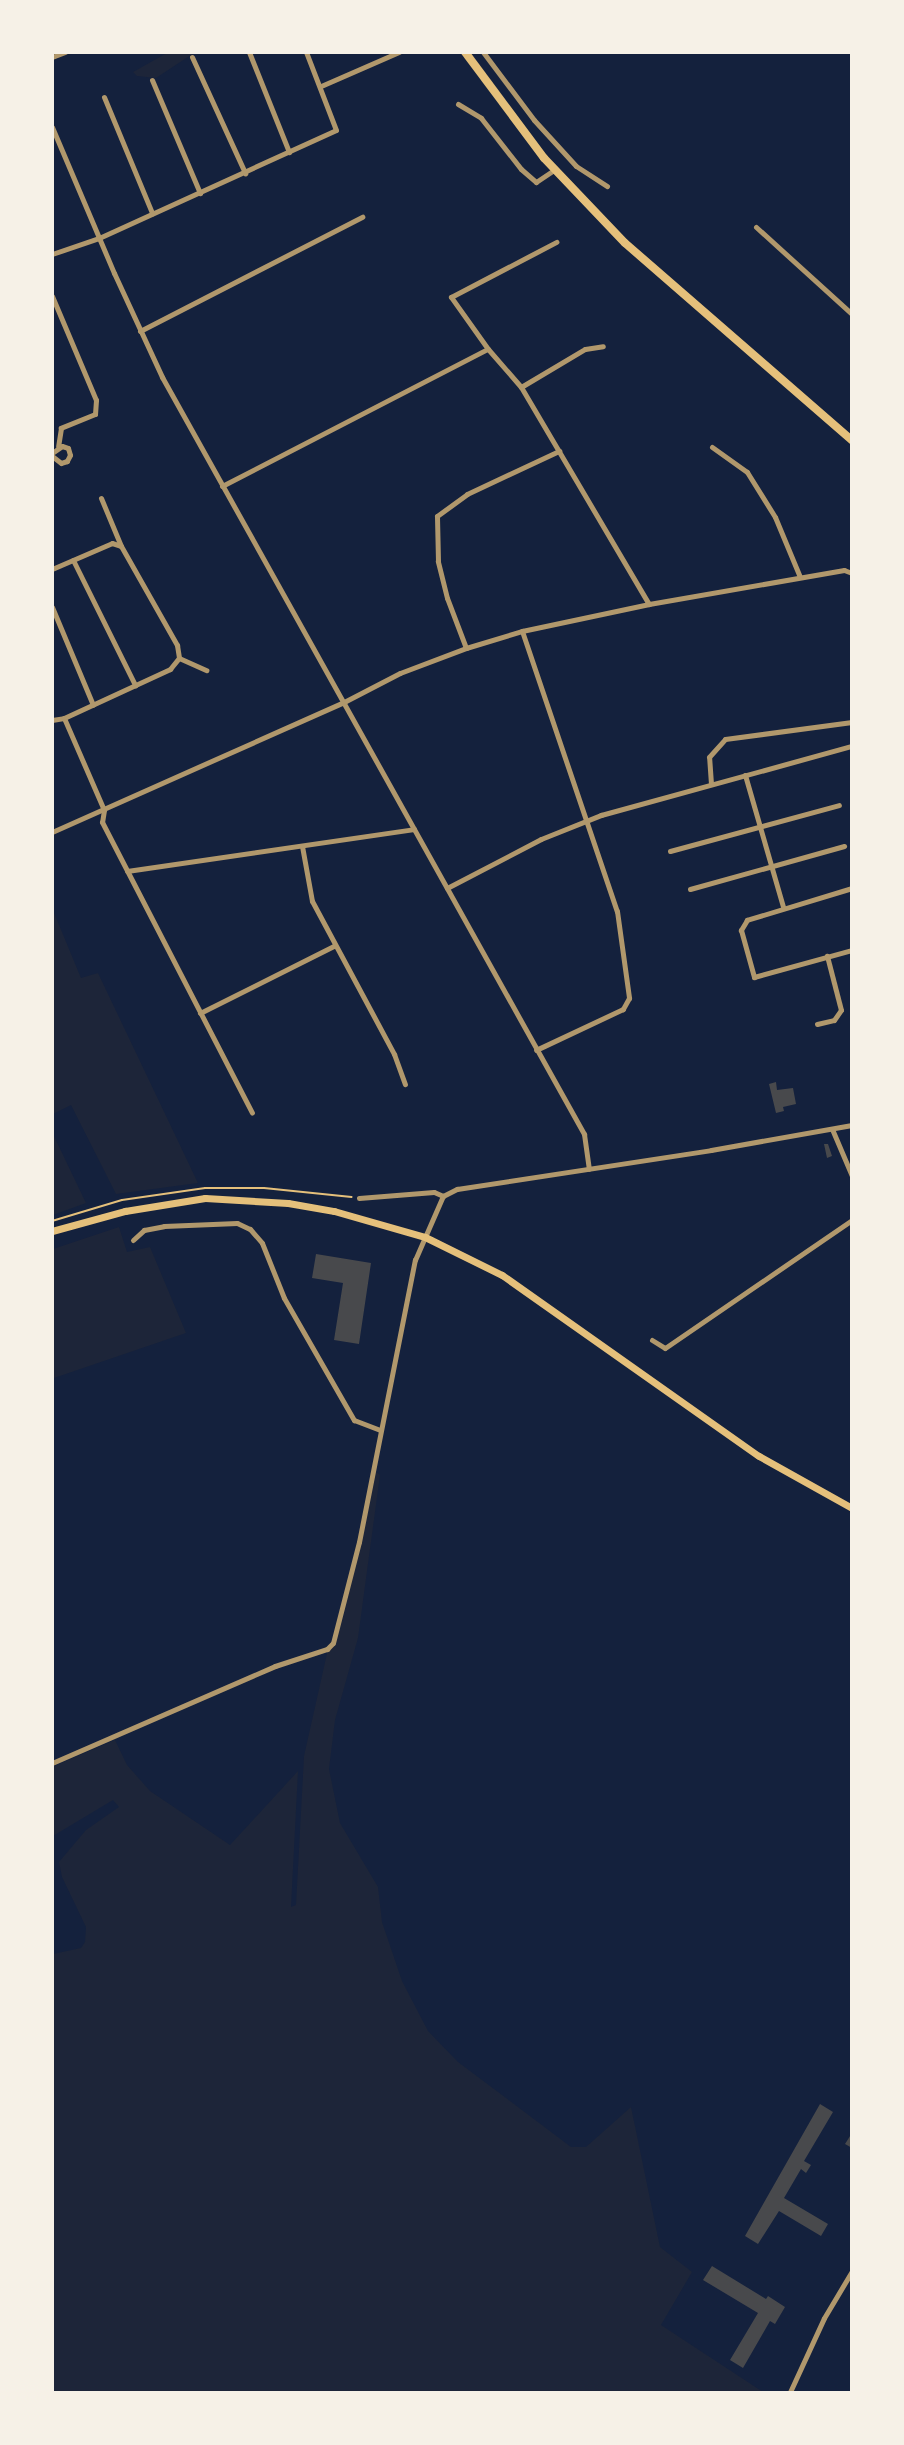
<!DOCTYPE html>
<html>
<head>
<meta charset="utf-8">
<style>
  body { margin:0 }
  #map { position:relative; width:904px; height:2445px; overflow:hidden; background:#14213d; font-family:Helvetica,sans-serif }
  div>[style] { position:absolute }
  .green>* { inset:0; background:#1d2539 }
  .building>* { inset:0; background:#48494c }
  .path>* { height:2px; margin:-1px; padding:0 1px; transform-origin:1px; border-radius:1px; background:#e5c07b }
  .minor>* { height:5px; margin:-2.5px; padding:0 2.5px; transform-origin:2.5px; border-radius:2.5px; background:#b1986c }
  .secondary>* { height:7px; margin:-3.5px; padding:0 3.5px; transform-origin:3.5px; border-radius:3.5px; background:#e5c07b }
  .primary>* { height:8px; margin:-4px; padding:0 4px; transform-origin:4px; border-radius:4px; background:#e5c07b }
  span { translate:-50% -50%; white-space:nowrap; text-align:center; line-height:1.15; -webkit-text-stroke:6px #f6f1e7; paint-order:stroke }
  .frame { position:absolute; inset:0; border:54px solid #f6f1e7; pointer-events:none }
</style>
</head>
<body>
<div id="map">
  <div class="green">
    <div style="clip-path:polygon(167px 53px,194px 53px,156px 78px,137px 76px,133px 72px)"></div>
    <div style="clip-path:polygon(52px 908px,81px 978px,98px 973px,198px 1183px,116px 1194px,71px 1105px,53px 1114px)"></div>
    <div style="clip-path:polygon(52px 1132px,86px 1203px,53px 1215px,52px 1215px)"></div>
    <div style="clip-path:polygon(119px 1227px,127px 1252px,150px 1247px,186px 1333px,54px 1378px,53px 1249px)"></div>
    <div style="clip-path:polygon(375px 1471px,380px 1475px,358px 1638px,335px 1720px,329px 1769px,340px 1823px,378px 1887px,382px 1922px,402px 1981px,428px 2031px,458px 2062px,571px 2147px,586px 2147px,631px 2107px,660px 2247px,692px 2272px,661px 2325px,763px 2392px,53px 2392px,53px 1954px,81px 1948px,85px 1942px,86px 1927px,62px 1877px,59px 1862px,86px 1830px,119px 1807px,113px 1800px,53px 1836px,52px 1767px,115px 1740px,127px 1765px,150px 1791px,230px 1845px,298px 1771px,291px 1907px,296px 1905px,304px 1756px,328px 1649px,335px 1642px,343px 1618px)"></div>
  </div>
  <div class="building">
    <div style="clip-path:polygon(776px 1082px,777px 1090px,793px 1088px,796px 1104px,783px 1107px,784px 1111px,776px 1113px,769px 1084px)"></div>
    <div style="clip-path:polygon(824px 1144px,828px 1144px,832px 1156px,827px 1158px)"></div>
    <div style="clip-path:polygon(316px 1254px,371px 1263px,359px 1344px,334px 1340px,343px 1283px,312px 1278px)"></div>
    <div style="clip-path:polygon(820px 2104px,833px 2112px,804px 2161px,811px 2165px,806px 2173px,801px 2169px,784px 2198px,828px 2224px,821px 2236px,779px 2211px,758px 2244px,745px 2236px)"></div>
    <div style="clip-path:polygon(852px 2133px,852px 2148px,845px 2144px)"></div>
    <div style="clip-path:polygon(712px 2266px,766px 2299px,768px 2296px,785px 2307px,775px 2324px,770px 2321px,743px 2368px,730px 2360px,758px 2313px,703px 2280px)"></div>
  </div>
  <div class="path">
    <div style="left:52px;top:1221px;width:73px;rotate:-16.7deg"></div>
    <div style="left:122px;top:1200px;width:84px;rotate:-8.2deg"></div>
    <div style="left:205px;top:1188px;width:59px"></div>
    <div style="left:264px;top:1188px;width:88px;rotate:5.8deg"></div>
  </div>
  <div class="minor">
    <div style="left:249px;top:52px;width:108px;rotate:68.2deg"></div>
    <div style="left:483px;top:52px;width:85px;rotate:53.1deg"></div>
    <div style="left:534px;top:120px;width:62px;rotate:47.6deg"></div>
    <div style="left:576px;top:166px;width:37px;rotate:33deg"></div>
    <div style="left:52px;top:57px;width:14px;rotate:-21deg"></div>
    <div style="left:192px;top:57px;width:128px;rotate:65.4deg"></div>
    <div style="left:152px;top:80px;width:123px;rotate:67deg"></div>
    <div style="left:321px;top:86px;width:85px;rotate:-23.6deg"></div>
    <div style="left:104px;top:97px;width:126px;rotate:67.5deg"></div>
    <div style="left:458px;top:104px;width:27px;rotate:31deg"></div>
    <div style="left:481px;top:118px;width:65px;rotate:51.9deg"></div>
    <div style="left:521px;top:169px;width:20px;rotate:41deg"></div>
    <div style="left:536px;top:182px;width:22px;rotate:-34deg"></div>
    <div style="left:52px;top:127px;width:159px;rotate:67deg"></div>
    <div style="left:114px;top:273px;width:115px;rotate:65.2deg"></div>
    <div style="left:162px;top:377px;width:867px;rotate:60.86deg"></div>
    <div style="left:584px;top:1134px;width:35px;rotate:82deg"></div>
    <div style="left:756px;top:227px;width:130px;rotate:42.2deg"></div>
    <div style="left:52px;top:254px;width:50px;rotate:-18.8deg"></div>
    <div style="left:99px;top:238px;width:260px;rotate:-24.5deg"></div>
    <div style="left:336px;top:130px;width:84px;rotate:-111deg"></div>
    <div style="left:52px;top:296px;width:113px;rotate:67.1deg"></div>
    <div style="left:96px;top:400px;width:14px;rotate:94deg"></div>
    <div style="left:95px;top:414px;width:37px;rotate:158deg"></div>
    <div style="left:61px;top:428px;width:18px;rotate:99deg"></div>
    <div style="left:140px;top:331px;width:250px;rotate:-27.2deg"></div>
    <div style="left:488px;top:349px;width:64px;rotate:-125.4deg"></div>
    <div style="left:451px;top:297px;width:119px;rotate:-27.6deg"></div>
    <div style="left:521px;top:387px;width:74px;rotate:-30.7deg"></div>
    <div style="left:585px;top:349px;width:18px;rotate:-9deg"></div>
    <div style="left:712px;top:447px;width:43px;rotate:35.5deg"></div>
    <div style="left:747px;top:472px;width:53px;rotate:58.1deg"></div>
    <div style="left:775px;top:517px;width:65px;rotate:67.4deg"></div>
    <div style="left:52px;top:453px;width:12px;rotate:-35deg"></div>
    <div style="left:62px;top:446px;width:6px;rotate:18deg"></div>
    <div style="left:68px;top:448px;width:7px;rotate:74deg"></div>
    <div style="left:70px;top:455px;width:7px;rotate:117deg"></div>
    <div style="left:67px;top:461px;width:6px;rotate:162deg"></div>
    <div style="left:61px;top:463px;width:11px;rotate:-142deg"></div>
    <div style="left:222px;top:486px;width:299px;rotate:-27.3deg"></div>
    <div style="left:488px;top:349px;width:50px;rotate:49deg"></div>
    <div style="left:521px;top:387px;width:252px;rotate:59.5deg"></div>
    <div style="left:101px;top:498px;width:52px;rotate:67.4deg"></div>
    <div style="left:121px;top:546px;width:114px;rotate:60.5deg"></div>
    <div style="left:177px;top:645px;width:13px;rotate:81deg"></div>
    <div style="left:73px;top:560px;width:140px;rotate:63.6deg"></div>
    <div style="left:52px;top:569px;width:65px;rotate:-23.4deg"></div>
    <div style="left:112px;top:543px;width:9px;rotate:18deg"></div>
    <div style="left:52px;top:607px;width:106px;rotate:67.3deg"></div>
    <div style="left:522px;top:631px;width:296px;rotate:71.3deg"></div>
    <div style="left:617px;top:911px;width:88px;rotate:82.1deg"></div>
    <div style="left:629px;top:998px;width:13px;rotate:119deg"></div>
    <div style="left:623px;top:1009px;width:96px;rotate:154.8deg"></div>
    <div style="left:466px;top:648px;width:53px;rotate:-110.8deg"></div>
    <div style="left:447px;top:598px;width:38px;rotate:-104deg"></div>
    <div style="left:438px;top:561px;width:45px;rotate:-91.3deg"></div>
    <div style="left:437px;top:516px;width:37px;rotate:-36deg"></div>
    <div style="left:467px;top:494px;width:102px;rotate:-25.1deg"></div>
    <div style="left:64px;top:718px;width:117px;rotate:-24.8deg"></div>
    <div style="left:170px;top:669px;width:14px;rotate:-51deg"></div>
    <div style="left:179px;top:658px;width:30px;rotate:24deg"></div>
    <div style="left:52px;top:720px;width:12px;rotate:-9deg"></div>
    <div style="left:64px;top:718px;width:100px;rotate:66.5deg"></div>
    <div style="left:104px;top:810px;width:12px;rotate:99deg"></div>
    <div style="left:102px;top:822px;width:327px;rotate:62.7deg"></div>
    <div style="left:745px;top:775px;width:137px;rotate:73.9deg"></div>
    <div style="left:711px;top:784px;width:27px;rotate:-94deg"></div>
    <div style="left:709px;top:757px;width:24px;rotate:-48deg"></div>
    <div style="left:725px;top:739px;width:128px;rotate:-7.6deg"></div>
    <div style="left:52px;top:832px;width:320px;rotate:-24deg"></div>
    <div style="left:344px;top:702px;width:63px;rotate:-27.4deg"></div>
    <div style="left:400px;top:673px;width:71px;rotate:-20.7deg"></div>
    <div style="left:466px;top:648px;width:59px;rotate:-16.9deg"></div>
    <div style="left:522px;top:631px;width:130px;rotate:-12deg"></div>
    <div style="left:649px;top:604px;width:198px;rotate:-9.9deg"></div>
    <div style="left:844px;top:570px;width:9px;rotate:21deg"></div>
    <div style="left:302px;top:846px;width:56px;rotate:79.7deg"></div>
    <div style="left:312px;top:901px;width:174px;rotate:61.8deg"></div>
    <div style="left:394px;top:1054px;width:32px;rotate:70deg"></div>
    <div style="left:670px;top:851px;width:175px;rotate:-15.2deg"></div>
    <div style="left:127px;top:871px;width:290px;rotate:-8.3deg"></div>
    <div style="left:447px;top:888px;width:106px;rotate:-27.5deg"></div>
    <div style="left:541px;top:839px;width:65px;rotate:-21.8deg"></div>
    <div style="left:601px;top:815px;width:260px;rotate:-15.4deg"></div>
    <div style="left:852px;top:888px;width:110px;rotate:163.1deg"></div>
    <div style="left:747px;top:920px;width:12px;rotate:121deg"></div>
    <div style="left:741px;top:930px;width:49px;rotate:74.5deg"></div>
    <div style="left:754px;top:977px;width:102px;rotate:-15.4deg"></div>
    <div style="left:690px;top:889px;width:160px;rotate:-15.6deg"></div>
    <div style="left:200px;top:1013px;width:150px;rotate:-26.6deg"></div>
    <div style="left:817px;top:1024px;width:17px;rotate:-13deg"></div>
    <div style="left:834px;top:1020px;width:12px;rotate:-55deg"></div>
    <div style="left:841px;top:1010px;width:56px;rotate:-104.5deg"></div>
    <div style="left:832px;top:1129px;width:51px;rotate:66.9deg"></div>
    <div style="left:359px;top:1198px;width:75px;rotate:-4.6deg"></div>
    <div style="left:434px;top:1192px;width:10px;rotate:24deg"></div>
    <div style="left:133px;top:1240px;width:15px;rotate:-42deg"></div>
    <div style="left:144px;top:1230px;width:20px;rotate:-11deg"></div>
    <div style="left:164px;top:1226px;width:73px;rotate:-2.4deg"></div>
    <div style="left:237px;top:1223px;width:14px;rotate:25deg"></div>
    <div style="left:250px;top:1229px;width:18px;rotate:49deg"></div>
    <div style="left:262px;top:1243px;width:59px;rotate:68.2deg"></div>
    <div style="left:284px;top:1298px;width:141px;rotate:60.2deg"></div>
    <div style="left:354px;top:1420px;width:28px;rotate:21deg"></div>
    <div style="left:652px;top:1340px;width:15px;rotate:32deg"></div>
    <div style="left:665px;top:1348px;width:227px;rotate:-34.4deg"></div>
    <div style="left:52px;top:1763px;width:243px;rotate:-23.5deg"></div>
    <div style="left:275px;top:1666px;width:55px;rotate:-18.1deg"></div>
    <div style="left:327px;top:1649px;width:8px;rotate:-45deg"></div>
    <div style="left:333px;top:1643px;width:104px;rotate:-75.6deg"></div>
    <div style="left:359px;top:1542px;width:288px;rotate:-78.8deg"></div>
    <div style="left:415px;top:1260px;width:70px;rotate:-66.4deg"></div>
    <div style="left:443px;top:1196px;width:16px;rotate:-27deg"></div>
    <div style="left:457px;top:1189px;width:257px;rotate:-8.7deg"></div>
    <div style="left:711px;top:1150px;width:143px;rotate:-10.1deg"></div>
    <div style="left:790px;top:2392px;width:81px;rotate:-65.3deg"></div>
    <div style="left:824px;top:2318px;width:55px;rotate:-59.2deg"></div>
  </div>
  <div class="secondary">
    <div style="left:52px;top:1231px;width:76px;rotate:-15.3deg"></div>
    <div style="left:125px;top:1211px;width:81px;rotate:-9.2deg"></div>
    <div style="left:205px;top:1198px;width:83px;rotate:3.4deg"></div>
    <div style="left:288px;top:1203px;width:47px;rotate:9.9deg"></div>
    <div style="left:334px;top:1211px;width:95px;rotate:15.9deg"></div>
    <div style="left:425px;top:1237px;width:86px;rotate:26.3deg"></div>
    <div style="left:502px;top:1275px;width:314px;rotate:35.2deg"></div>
    <div style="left:759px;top:1456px;width:107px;rotate:29.2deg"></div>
  </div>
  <div class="primary">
    <div style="left:465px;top:52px;width:132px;rotate:53.3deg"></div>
    <div style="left:544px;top:158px;width:117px;rotate:46.4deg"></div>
    <div style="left:625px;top:243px;width:301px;rotate:41deg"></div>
  </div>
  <div class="frame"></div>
</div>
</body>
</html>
